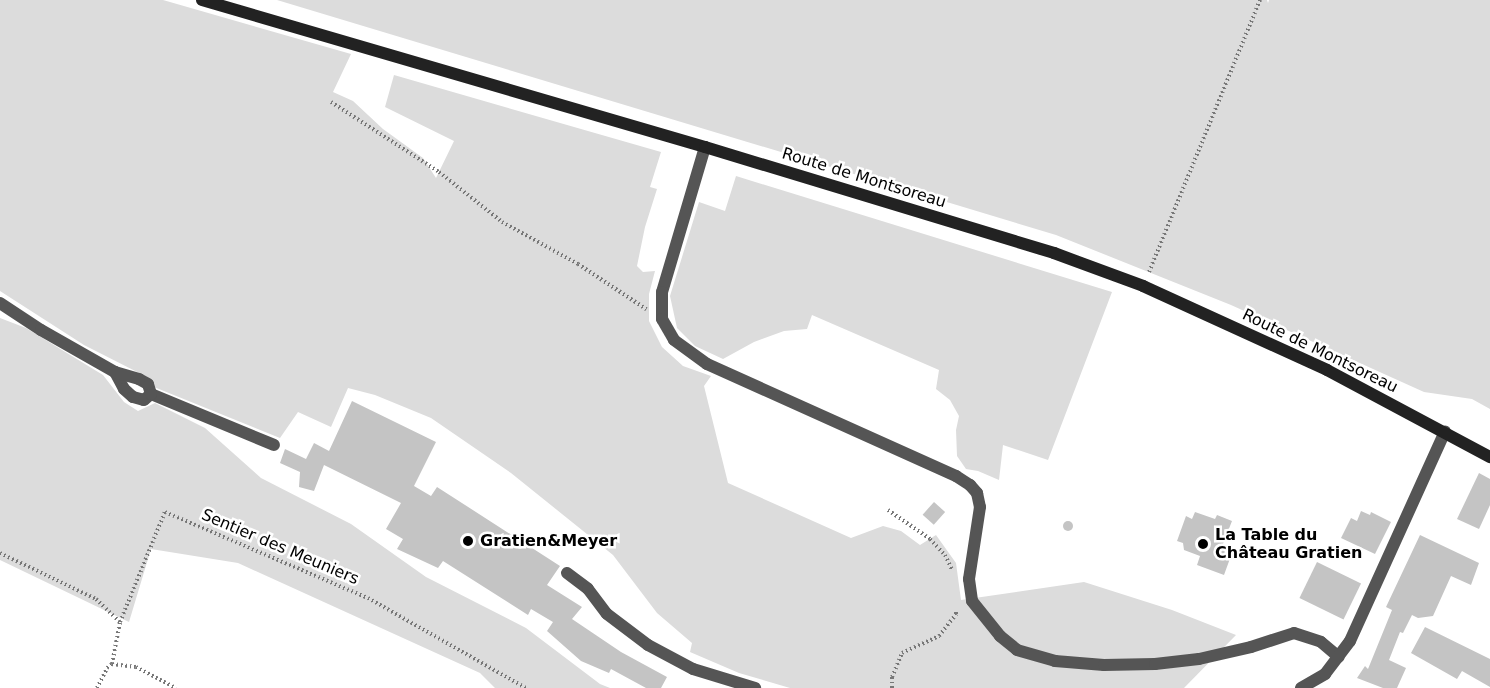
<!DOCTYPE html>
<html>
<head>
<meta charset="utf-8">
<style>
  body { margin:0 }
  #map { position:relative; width:1490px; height:688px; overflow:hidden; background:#fff; font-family:"DejaVu Sans",sans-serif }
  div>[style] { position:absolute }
  .green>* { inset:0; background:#dcdcdc }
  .building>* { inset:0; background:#c4c4c4; transform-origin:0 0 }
  .round { border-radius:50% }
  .path>* { height:4px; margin-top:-2px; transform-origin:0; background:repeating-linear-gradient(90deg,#777 0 1.5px,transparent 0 4.5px) }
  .lane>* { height:12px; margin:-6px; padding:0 6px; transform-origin:6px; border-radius:6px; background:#555 }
  .street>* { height:12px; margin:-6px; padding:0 6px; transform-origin:6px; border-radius:6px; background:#555 }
  .secondary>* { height:12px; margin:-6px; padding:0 6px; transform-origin:6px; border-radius:6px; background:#222 }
  .dots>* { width:16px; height:16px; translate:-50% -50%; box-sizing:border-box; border:3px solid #fff; border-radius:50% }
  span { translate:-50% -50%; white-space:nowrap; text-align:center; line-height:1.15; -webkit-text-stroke:5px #fff; paint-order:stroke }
  .street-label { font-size:16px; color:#000 }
  .poi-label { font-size:16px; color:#000; font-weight:700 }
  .left { translate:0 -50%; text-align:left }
</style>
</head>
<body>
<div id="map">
  <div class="green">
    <div style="clip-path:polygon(0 0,163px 0,351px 54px,333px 92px,353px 101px,383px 129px,423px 158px,436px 178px,454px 141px,385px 107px,394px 75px,661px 152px,650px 187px,657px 189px,645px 227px,637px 266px,643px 272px,655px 271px,649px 294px,649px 321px,662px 347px,683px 366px,711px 376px,704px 386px,728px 483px,851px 538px,883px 526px,901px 531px,920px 545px,936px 535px,956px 563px,961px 600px,1084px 582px,1172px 610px,1236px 635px,1184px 688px,790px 688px,739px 673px,690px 652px,692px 643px,657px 613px,613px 555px,511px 473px,431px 418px,375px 395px,348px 388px,331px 427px,298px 412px,280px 438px,154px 387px,147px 377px,84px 345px,0 291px)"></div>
    <div style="clip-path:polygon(277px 0,1267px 0,1268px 3px,1269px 0,1490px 0,1490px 409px,1472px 399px,1424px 392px,1231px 305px,1056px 235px)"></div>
    <div style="clip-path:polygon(736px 176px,1112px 292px,1048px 460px,1003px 445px,999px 480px,978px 471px,966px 469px,957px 456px,956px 430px,959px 416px,950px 400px,936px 389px,939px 370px,812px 315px,807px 329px,784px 331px,754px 342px,723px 359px,695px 346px,677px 328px,670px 296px,699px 202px,725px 211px)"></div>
    <div style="clip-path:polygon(0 318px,26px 328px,103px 375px,124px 402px,138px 411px,155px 403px,205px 428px,261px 478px,351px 524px,426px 577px,526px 628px,600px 684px,610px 688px,495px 688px,480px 673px,238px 563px,151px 549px,129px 622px,0 560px)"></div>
  </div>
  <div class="building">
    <div style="clip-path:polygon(352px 401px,436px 442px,414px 486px,431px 496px,437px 487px,560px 566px,547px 585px,582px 607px,572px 619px,621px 652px,667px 677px,661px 688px,646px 688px,611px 669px,609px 673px,581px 661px,547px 631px,553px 622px,531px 609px,528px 615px,443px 561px,438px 568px,397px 549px,403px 539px,386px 529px,401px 503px,324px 465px,314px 491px,299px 487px,300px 472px,280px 463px,285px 449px,306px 459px,314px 443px,329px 451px)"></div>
    <div style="clip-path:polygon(1479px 473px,1490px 479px,1490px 505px,1479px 529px,1457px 519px)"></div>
    <div style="left:934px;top:502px;width:15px;height:17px;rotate:42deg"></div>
    <div style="clip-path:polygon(1361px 511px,1370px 515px,1371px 512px,1391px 522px,1375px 554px,1341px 538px,1351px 518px,1357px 521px)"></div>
    <div style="clip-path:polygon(1195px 512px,1215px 519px,1217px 515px,1232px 521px,1221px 549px,1232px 553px,1224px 575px,1197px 565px,1200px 556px,1184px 550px,1183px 543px,1177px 541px,1186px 516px,1192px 519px)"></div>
    <div class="round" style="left:1063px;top:521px;width:10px;height:10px"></div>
    <div style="clip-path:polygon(1420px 535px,1479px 563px,1471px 585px,1451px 576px,1433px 616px,1418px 618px,1412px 615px,1403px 633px,1400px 632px,1389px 660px,1406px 668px,1397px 688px,1383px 688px,1357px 678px,1365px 666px,1368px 669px,1392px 610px,1386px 607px)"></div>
    <div style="left:1317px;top:562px;width:49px;height:40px;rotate:26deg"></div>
    <div style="clip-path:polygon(1425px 627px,1490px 659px,1490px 687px,1462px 671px,1457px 679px,1411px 653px)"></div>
  </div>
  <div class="path">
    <div style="left:331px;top:102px;width:129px;rotate:32.9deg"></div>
    <div style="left:439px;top:172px;width:80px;rotate:38.4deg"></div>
    <div style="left:502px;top:222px;width:87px;rotate:28.9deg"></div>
    <div style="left:578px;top:264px;width:82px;rotate:33.5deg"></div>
    <div style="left:1149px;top:272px;width:294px;rotate:-67.8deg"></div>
    <div style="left:888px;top:510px;width:51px;rotate:34.6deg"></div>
    <div style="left:930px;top:539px;width:22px;rotate:47deg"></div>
    <div style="left:945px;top:555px;width:17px;rotate:65deg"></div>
    <div style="left:0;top:553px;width:106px;rotate:25.6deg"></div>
    <div style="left:96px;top:599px;width:33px;rotate:44deg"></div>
    <div style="left:112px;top:664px;width:43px;rotate:-79.2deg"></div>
    <div style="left:120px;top:622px;width:119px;rotate:-67.8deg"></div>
    <div style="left:165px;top:512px;width:220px;rotate:23deg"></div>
    <div style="left:368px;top:598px;width:182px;rotate:29.7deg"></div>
    <div style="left:112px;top:664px;width:24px;rotate:7deg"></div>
    <div style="left:136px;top:667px;width:45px;rotate:27.7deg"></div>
    <div style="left:97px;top:688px;width:22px;rotate:-63deg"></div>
    <div style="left:107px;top:668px;width:6px;rotate:-39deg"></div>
    <div style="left:892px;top:688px;width:11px;rotate:-90deg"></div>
    <div style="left:892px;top:677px;width:26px;rotate:-67deg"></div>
    <div style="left:902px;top:653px;width:41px;rotate:-24.7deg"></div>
    <div style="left:939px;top:636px;width:28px;rotate:-52deg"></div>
    <div style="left:956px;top:614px;width:5px;rotate:-90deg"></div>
  </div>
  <div class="lane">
    <div style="left:705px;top:147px;width:151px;rotate:106.5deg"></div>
    <div style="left:662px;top:292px;width:27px;rotate:90deg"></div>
    <div style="left:662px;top:319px;width:24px;rotate:60deg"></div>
    <div style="left:674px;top:340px;width:41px;rotate:36deg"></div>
    <div style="left:707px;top:364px;width:273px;rotate:24.2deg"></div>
    <div style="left:956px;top:476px;width:17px;rotate:33deg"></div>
    <div style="left:970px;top:485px;width:11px;rotate:49deg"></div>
    <div style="left:977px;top:493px;width:14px;rotate:78deg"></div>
    <div style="left:980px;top:507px;width:73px;rotate:98.7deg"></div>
    <div style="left:969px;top:579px;width:22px;rotate:82deg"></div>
    <div style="left:972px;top:601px;width:45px;rotate:51.3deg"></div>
    <div style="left:1000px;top:636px;width:22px;rotate:39deg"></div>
    <div style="left:1017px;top:650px;width:40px;rotate:16deg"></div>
    <div style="left:1055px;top:661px;width:49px;rotate:4.7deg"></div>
    <div style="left:1104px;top:665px;width:51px;rotate:-1.1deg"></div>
    <div style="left:1155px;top:664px;width:44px;rotate:-6.5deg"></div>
    <div style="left:1199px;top:659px;width:53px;rotate:-13deg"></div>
    <div style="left:1251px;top:647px;width:45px;rotate:-18deg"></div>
    <div style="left:1294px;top:633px;width:28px;rotate:18deg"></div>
    <div style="left:1321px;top:642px;width:23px;rotate:40deg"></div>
    <div style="left:151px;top:394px;width:133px;rotate:22.5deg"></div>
    <div style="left:567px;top:573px;width:26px;rotate:37deg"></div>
    <div style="left:588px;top:589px;width:31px;rotate:53deg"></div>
    <div style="left:607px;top:614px;width:51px;rotate:37.1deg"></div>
    <div style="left:648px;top:645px;width:51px;rotate:28.1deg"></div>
    <div style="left:693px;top:669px;width:65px;rotate:17deg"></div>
    <div style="left:1301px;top:688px;width:28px;rotate:-30deg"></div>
    <div style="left:1325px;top:674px;width:41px;rotate:-52.9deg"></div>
    <div style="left:1350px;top:641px;width:230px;rotate:-65.6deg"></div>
  </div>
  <div class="street">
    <div style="left:0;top:303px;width:49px;rotate:33.4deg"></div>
    <div style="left:41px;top:330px;width:85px;rotate:29.6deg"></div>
    <div style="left:115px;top:372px;width:19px;rotate:62deg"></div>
    <div style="left:124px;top:389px;width:12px;rotate:42deg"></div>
    <div style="left:133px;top:397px;width:11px;rotate:15deg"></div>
    <div style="left:144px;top:400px;width:9px;rotate:-41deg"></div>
    <div style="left:151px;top:394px;width:10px;rotate:-107deg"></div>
    <div style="left:148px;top:384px;width:10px;rotate:-151deg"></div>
    <div style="left:139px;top:379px;width:25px;rotate:-164deg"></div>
  </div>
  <div class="secondary">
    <div style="left:202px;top:0;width:524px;rotate:16.29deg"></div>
    <div style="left:705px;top:147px;width:365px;rotate:16.9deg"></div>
    <div style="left:1054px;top:253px;width:95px;rotate:20.3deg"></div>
    <div style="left:1143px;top:286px;width:202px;rotate:24.5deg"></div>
    <div style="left:1327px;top:370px;width:185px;rotate:28.1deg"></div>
  </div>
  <div class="dots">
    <div style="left:468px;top:541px;background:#000"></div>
    <div style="left:1203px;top:544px;background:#000"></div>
  </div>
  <div class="street-label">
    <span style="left:864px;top:178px;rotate:17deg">Route de Montsoreau</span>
    <span style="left:1320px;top:351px;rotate:26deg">Route de Montsoreau</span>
    <span style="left:280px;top:547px;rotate:23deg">Sentier des Meuniers</span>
  </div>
  <div class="poi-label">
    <span class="left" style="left:1215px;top:544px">La Table du<br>Château Gratien</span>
    <span class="left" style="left:480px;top:541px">Gratien&amp;Meyer</span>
  </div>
</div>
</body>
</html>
